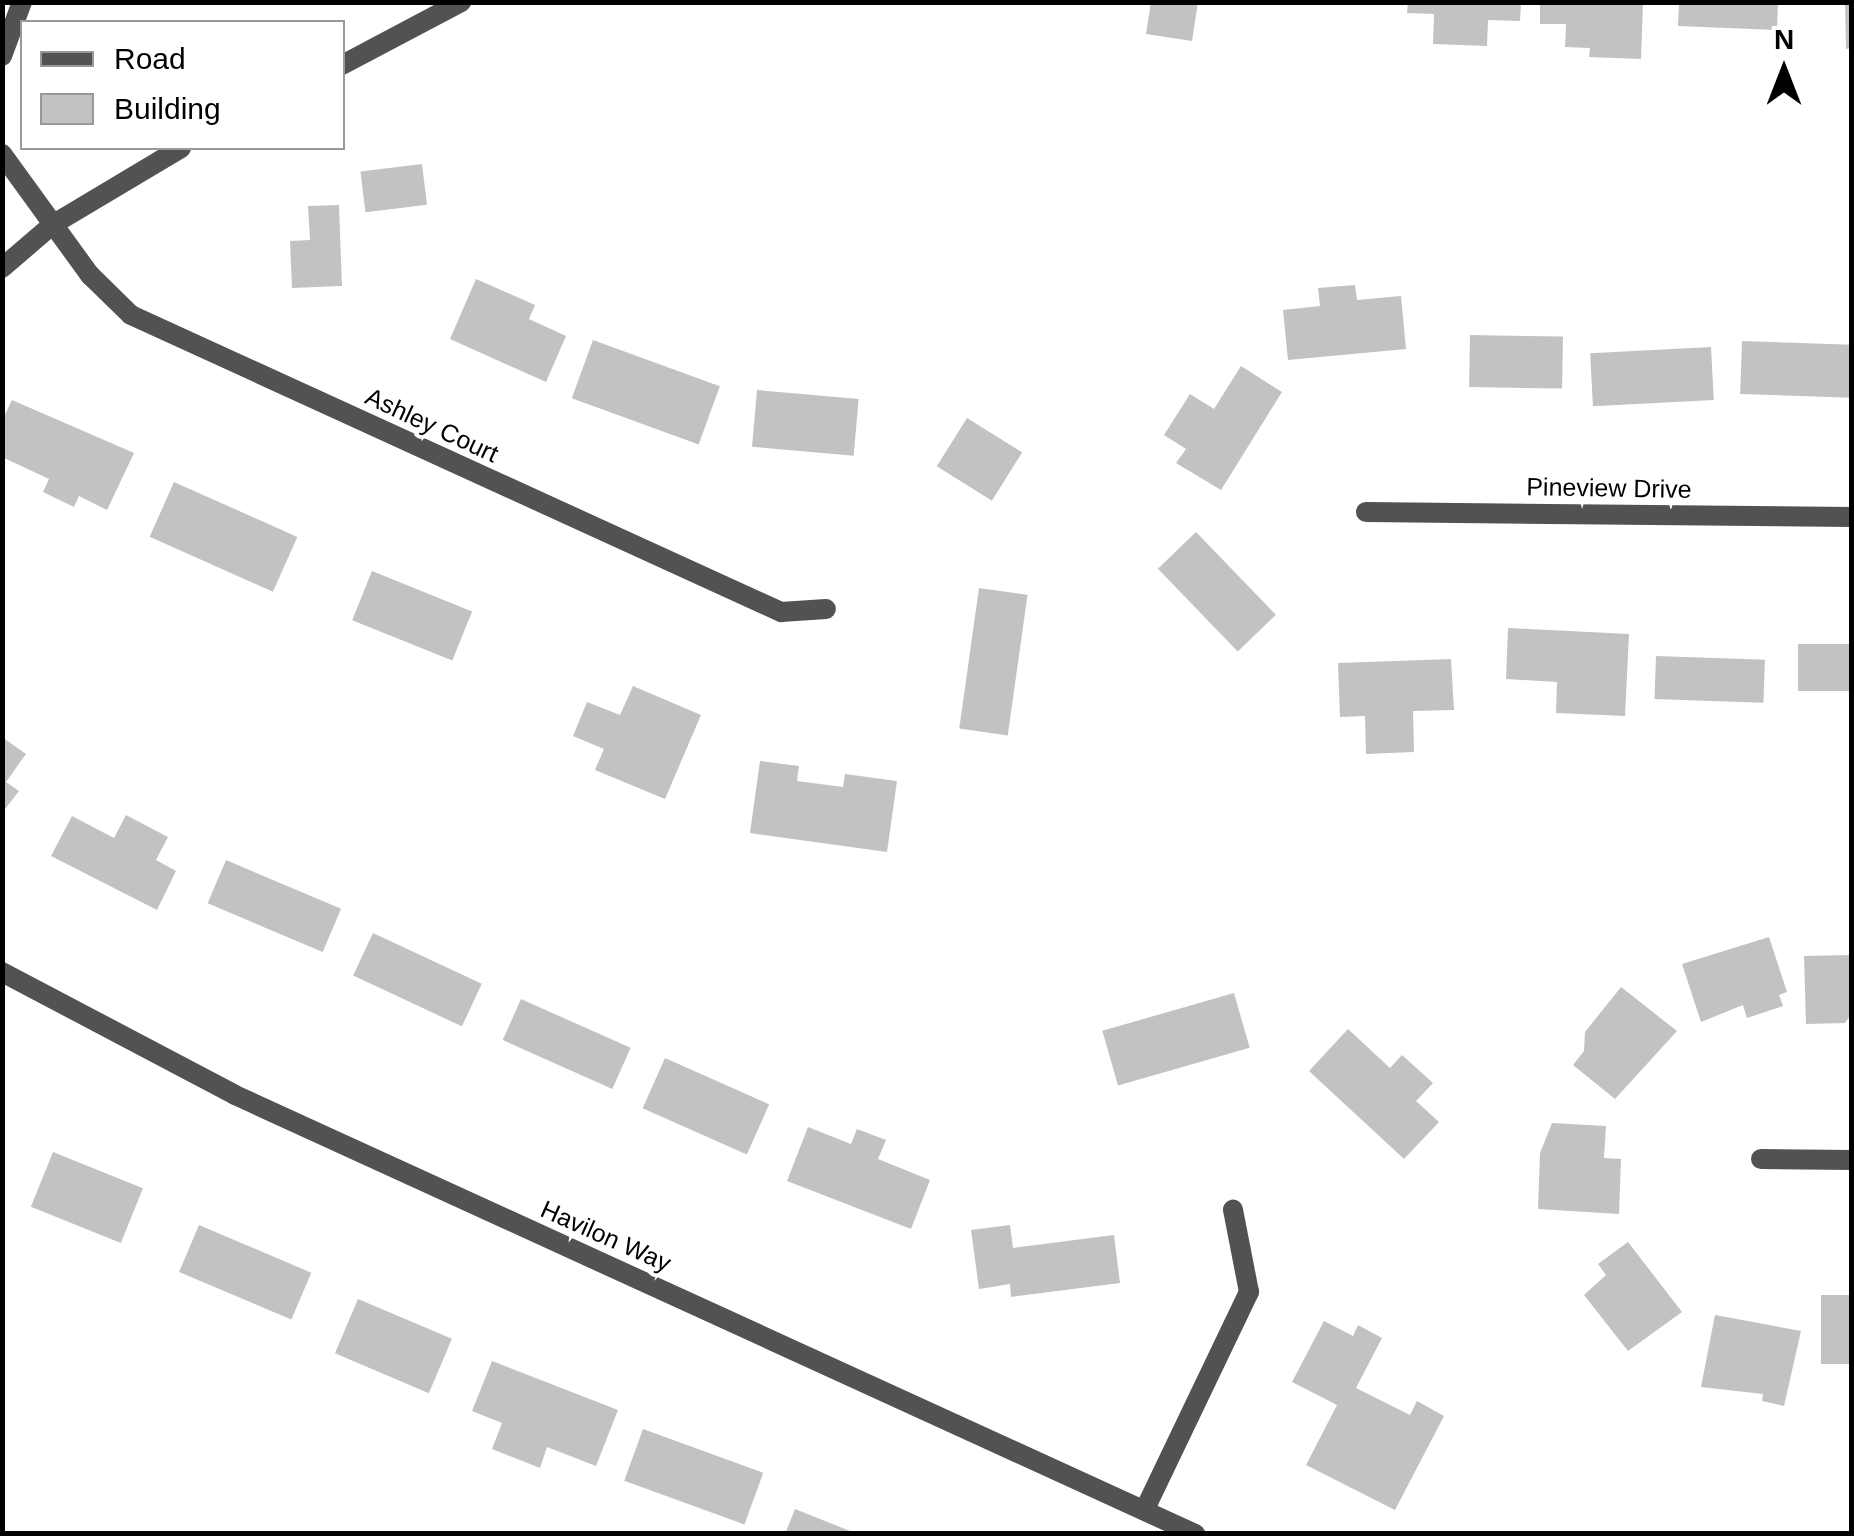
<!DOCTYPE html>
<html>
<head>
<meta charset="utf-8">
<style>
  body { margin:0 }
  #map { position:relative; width:1854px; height:1536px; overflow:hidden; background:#fff; font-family:Arial,sans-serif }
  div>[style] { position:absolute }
  .building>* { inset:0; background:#c2c2c2; transform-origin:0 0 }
  .minor>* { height:20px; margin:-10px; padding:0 10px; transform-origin:10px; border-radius:10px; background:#525252 }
  .tertiary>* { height:20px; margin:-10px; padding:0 10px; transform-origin:10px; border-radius:10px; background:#525252 }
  span { translate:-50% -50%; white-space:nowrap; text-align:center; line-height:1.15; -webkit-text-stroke:8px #fff; paint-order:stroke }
  .street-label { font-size:25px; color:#000 }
  .frame { position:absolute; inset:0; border:5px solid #000; pointer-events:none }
  .legend { position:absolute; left:20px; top:20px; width:325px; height:130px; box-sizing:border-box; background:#fff; border:2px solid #999; margin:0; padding:12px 18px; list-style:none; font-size:30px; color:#000 }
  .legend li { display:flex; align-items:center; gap:20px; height:50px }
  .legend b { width:50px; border:2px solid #999 }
  .north { position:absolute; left:1734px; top:20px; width:100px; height:100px; -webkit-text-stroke:8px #fff; paint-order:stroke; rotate:0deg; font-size:28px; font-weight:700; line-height:40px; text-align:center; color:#000 }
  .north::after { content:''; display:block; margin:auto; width:35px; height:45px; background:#000; clip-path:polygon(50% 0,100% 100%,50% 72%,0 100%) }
</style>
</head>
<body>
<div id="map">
  <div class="building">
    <div style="clip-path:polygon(1151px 2px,1198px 2px,1192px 41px,1146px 34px)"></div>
    <div style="clip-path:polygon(1408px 2px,1521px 2px,1520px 21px,1488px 20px,1487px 46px,1433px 44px,1434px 14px,1407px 13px)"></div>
    <div style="clip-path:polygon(1540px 2px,1643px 2px,1641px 59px,1589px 57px,1590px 48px,1565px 47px,1566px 24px,1540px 24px)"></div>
    <div style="clip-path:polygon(1679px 2px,1778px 2px,1777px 30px,1678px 26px)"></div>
    <div style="clip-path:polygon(1845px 2px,1852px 2px,1852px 48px,1846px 49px)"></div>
    <div style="left:422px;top:164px;width:41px;height:62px;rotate:83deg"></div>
    <div style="clip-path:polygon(339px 205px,342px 286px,292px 288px,290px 241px,310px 240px,308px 206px)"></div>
    <div style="clip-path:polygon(476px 279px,535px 305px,529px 319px,566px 336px,546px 382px,450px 339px)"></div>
    <div style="clip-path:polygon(1355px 285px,1357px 300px,1401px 296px,1406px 349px,1288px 360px,1283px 310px,1320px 306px,1318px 288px)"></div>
    <div style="left:1470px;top:335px;width:93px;height:52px;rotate:1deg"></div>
    <div style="left:593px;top:340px;width:135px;height:62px;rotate:20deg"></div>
    <div style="left:1742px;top:341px;width:110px;height:53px;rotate:2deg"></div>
    <div style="left:1711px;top:347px;width:53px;height:121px;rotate:87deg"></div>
    <div style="clip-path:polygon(1241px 366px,1282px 392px,1221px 490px,1176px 463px,1186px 449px,1164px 435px,1190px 394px,1214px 409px)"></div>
    <div style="left:757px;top:390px;width:102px;height:57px;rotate:5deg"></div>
    <div style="clip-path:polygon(12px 400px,134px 453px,107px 510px,79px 496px,74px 507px,43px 492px,49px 479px,2px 457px,2px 421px)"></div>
    <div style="left:967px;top:418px;width:65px;height:57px;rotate:32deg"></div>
    <div style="left:174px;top:482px;width:135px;height:60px;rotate:24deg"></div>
    <div style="left:1196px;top:532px;width:115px;height:53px;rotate:46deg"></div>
    <div style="left:372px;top:571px;width:108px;height:53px;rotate:22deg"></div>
    <div style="left:979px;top:588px;width:49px;height:142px;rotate:8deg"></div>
    <div style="clip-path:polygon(1508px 628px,1629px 634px,1625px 716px,1556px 713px,1557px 682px,1506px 679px)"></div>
    <div style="left:1852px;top:644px;width:47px;height:54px;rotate:90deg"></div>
    <div style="left:1656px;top:656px;width:109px;height:43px;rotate:2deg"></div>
    <div style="clip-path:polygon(1451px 659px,1454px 710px,1413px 711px,1414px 752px,1366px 754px,1365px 716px,1340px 717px,1338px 663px)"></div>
    <div style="clip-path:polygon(633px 686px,701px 715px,665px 799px,595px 770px,604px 749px,573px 736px,587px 702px,620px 715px)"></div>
    <div style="clip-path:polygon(2px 737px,26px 754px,6px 782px,19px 791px,2px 813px)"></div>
    <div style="clip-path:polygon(760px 761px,799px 766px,797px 781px,843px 787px,845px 774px,897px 781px,887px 852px,750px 833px)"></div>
    <div style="clip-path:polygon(126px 815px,168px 837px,156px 860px,176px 871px,157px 910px,51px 856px,72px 816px,114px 838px)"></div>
    <div style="left:226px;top:860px;width:125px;height:47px;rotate:23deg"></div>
    <div style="left:373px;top:933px;width:120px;height:47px;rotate:25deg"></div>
    <div style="clip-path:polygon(1769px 937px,1787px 992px,1779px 995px,1783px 1006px,1747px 1018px,1743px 1005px,1701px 1022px,1682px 964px)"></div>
    <div style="clip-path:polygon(1852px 955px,1852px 1013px,1845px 1023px,1806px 1024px,1804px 956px)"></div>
    <div style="clip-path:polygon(1621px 987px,1677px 1031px,1615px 1099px,1573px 1065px,1584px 1051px,1585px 1032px)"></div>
    <div style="left:1234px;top:993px;width:57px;height:137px;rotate:74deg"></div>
    <div style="left:521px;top:999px;width:120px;height:45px;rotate:24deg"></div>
    <div style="clip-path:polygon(1348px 1029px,1390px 1068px,1402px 1055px,1433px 1083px,1416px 1101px,1439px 1122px,1404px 1159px,1309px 1071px)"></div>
    <div style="left:665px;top:1058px;width:114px;height:55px;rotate:24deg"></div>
    <div style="clip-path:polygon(1552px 1123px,1606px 1126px,1604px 1158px,1621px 1159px,1619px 1214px,1538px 1209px,1540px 1153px)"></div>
    <div style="clip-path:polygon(808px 1127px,851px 1144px,857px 1129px,886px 1140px,878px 1159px,930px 1180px,911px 1229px,787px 1181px)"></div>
    <div style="left:53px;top:1152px;width:97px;height:59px;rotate:22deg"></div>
    <div style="left:199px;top:1225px;width:122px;height:51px;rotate:23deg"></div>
    <div style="clip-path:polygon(1010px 1225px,1013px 1248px,1114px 1235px,1120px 1283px,1011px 1297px,1010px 1284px,979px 1289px,971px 1230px)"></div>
    <div style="clip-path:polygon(1628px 1242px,1682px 1312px,1628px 1351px,1584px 1295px,1606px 1275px,1598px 1264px)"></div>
    <div style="left:1852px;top:1295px;width:69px;height:31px;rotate:90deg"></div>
    <div style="left:358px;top:1299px;width:102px;height:59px;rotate:23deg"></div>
    <div style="clip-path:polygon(1715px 1315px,1801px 1331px,1784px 1406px,1762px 1401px,1763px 1394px,1701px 1387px)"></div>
    <div style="clip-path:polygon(1324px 1321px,1353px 1336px,1358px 1325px,1382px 1338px,1356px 1388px,1410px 1415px,1417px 1401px,1444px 1416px,1395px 1510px,1306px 1465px,1337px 1405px,1292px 1382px)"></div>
    <div style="clip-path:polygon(492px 1361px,618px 1410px,596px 1466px,547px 1447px,540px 1468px,492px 1449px,502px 1423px,472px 1411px)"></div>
    <div style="left:643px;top:1429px;width:128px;height:55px;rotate:20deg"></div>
    <div style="clip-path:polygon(795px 1509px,855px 1533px,855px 1534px,785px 1534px)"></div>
  </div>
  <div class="minor">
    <div style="left:2px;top:56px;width:58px;rotate:-69.7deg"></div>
    <div style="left:2px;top:154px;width:150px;rotate:54deg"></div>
    <div style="left:90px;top:275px;width:57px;rotate:44.3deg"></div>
    <div style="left:131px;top:315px;width:715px;rotate:24.56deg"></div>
    <div style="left:781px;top:612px;width:45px;rotate:-3.8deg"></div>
    <div style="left:1366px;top:512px;width:486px;rotate:0.6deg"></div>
    <div style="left:2px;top:972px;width:263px;rotate:27.8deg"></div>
    <div style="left:235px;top:1095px;width:1056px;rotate:24.57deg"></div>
    <div style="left:1761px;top:1159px;width:91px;rotate:0.6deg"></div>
    <div style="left:1145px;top:1509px;width:241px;rotate:-64.4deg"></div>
    <div style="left:1249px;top:1292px;width:84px;rotate:-101deg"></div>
  </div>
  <div class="tertiary">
    <div style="left:342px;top:65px;width:135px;rotate:-27.9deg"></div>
    <div style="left:2px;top:268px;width:66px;rotate:-40.7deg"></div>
    <div style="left:52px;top:225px;width:150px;rotate:-30.8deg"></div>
  </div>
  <div class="street-label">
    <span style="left:432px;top:425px;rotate:25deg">Ashley Court</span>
    <span style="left:1609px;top:488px;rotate:1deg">Pineview Drive</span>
    <span style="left:606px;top:1236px;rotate:24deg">Havilon Way</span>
  </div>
  <div class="frame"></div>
  <ul class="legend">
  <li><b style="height:12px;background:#525252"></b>Road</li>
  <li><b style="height:28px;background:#c2c2c2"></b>Building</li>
  </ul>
  <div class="north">N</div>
</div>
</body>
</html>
